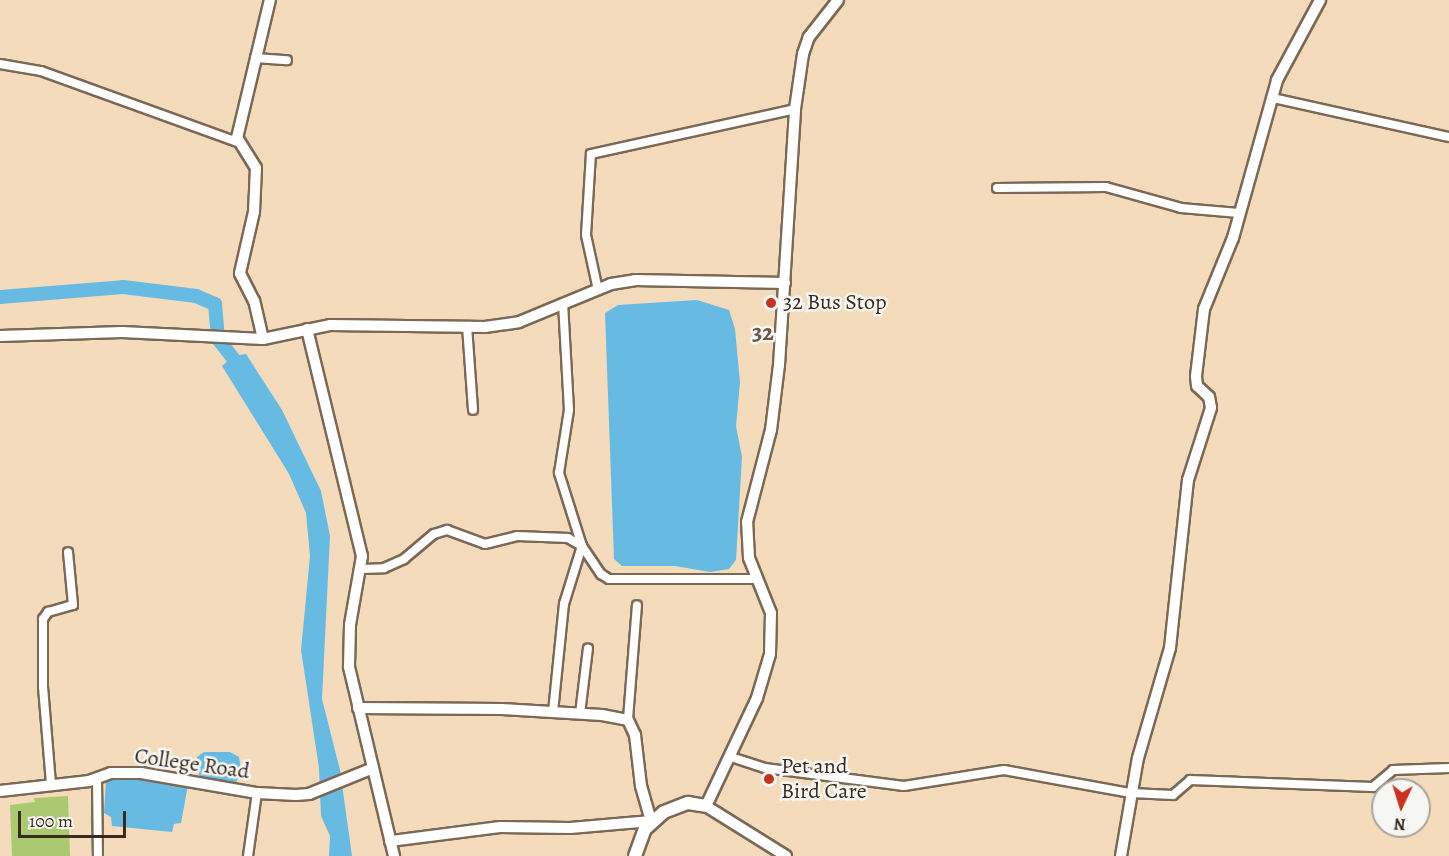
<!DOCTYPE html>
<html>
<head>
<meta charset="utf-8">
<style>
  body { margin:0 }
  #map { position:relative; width:1449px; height:856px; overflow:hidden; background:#f3dbbc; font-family:Alegreya,serif }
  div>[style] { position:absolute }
  .green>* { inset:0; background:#aac971 }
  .water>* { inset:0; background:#67bbe3 }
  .river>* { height:14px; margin:-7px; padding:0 7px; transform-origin:7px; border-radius:7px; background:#67bbe3 }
  .roads { filter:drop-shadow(2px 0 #7b6855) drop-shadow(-2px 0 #7b6855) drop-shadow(0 2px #7b6855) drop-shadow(0 -2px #7b6855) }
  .minor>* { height:8px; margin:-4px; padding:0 4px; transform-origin:4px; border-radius:4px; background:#fff }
  .tertiary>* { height:10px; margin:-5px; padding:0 5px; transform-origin:5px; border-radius:5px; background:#fff }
  .secondary>* { height:12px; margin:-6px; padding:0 6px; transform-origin:6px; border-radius:6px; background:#fff }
  .dots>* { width:16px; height:16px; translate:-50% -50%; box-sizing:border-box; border:3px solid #f6f6f2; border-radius:50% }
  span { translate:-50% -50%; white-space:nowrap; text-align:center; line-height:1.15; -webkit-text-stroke:5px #f6f6f2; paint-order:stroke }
  .poi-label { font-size:22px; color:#3b2a1e }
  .left { translate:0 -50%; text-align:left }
  .street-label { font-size:22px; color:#3b2a1e }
  .neighbourhood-label { font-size:24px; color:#715449; font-weight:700 }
  .north { position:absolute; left:1371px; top:778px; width:60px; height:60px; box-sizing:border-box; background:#f6f6f2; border:2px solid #aba49d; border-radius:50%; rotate:184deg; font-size:16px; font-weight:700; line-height:24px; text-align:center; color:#3b2a1e }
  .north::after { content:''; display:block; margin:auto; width:21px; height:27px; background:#c8321e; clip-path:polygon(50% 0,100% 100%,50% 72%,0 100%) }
  .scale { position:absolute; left:18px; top:811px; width:108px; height:27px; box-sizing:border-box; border:3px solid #3b2a1e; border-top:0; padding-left:8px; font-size:18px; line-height:21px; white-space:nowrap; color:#3b2a1e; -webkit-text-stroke:4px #f6f6f2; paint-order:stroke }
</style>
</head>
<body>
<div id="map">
  <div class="green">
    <div style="clip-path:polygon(68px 796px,70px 856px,12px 856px,10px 805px,35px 802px,34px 798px)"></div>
  </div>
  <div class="water">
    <div style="clip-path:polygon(697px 300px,729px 310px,735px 329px,740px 382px,736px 426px,742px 457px,736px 560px,729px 569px,710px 572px,675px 566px,622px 566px,614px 559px,605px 313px,618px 305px)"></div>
    <div style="clip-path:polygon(246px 354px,282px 410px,321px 491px,330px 536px,322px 699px,340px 770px,352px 856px,329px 856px,330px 836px,321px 816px,319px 768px,301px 650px,310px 556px,306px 513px,289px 474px,222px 366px,233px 356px)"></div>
    <div style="clip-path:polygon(204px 752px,230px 752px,239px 757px,241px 770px,236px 783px,200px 780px,197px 757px)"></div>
    <div style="clip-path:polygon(118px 775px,188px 785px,181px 823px,174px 824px,172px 832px,112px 826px,111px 817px,104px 813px,106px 781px)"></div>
  </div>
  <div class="river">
    <div style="left:0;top:297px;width:123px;rotate:-4.6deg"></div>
    <div style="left:123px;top:287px;width:74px;rotate:7deg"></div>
    <div style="left:196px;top:296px;width:21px;rotate:23deg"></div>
    <div style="left:215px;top:304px;width:35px;rotate:85deg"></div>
    <div style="left:218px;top:339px;width:41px;rotate:52deg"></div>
  </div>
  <div class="roads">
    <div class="minor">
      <div style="left:255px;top:58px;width:32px;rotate:4deg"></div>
      <div style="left:0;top:64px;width:42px;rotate:9.7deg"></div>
      <div style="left:41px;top:71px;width:208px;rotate:19.9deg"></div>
      <div style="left:1273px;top:98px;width:180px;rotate:12.5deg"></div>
      <div style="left:997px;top:188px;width:109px;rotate:-0.5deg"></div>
      <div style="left:1106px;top:187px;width:78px;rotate:15.6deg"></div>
      <div style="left:1181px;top:208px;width:58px;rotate:4.9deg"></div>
      <div style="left:598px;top:290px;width:56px;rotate:-102.3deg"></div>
      <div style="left:586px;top:235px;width:81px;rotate:-86.5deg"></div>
      <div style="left:591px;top:154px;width:209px;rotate:-12.4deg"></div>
      <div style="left:467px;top:326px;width:84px;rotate:85.9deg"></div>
      <div style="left:361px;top:569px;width:23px;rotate:-2deg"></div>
      <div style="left:384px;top:568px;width:22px;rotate:-24deg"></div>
      <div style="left:404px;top:559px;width:39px;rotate:-40deg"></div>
      <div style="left:434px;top:534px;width:14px;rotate:-17deg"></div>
      <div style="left:447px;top:530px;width:40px;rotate:20.2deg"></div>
      <div style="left:485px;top:544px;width:33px;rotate:-14deg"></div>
      <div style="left:517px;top:536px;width:51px;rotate:2.2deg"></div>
      <div style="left:568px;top:538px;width:16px;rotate:30deg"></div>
      <div style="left:582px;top:546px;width:34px;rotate:56deg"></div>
      <div style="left:601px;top:574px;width:9px;rotate:32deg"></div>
      <div style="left:609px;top:579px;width:147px"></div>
      <div style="left:553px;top:712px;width:109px;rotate:-84.2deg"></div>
      <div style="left:564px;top:604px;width:61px;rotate:-72.8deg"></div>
      <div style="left:582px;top:546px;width:77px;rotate:-107.5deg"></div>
      <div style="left:559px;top:473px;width:64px;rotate:-81deg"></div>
      <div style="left:569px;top:410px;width:107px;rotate:-93.2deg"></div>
      <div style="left:580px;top:714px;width:66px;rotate:-83.1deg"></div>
      <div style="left:628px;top:719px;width:114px;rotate:-85.5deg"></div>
      <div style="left:731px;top:757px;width:36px;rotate:18deg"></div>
      <div style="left:765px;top:768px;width:140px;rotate:7.4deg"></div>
      <div style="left:904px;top:786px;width:101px;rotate:-9.1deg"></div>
      <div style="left:1004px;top:770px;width:129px;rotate:10.3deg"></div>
      <div style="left:1131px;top:793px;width:42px;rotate:2.7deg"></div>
      <div style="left:1173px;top:795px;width:23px;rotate:-41deg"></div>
      <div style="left:1190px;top:780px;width:183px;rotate:2.2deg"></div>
      <div style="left:1373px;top:787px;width:26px;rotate:-40deg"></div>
      <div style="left:1393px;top:770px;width:56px;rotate:-2deg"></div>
      <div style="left:97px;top:779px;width:77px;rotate:89.3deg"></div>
      <div style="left:51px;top:784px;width:97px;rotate:-94.7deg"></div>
      <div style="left:43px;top:687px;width:68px;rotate:-90deg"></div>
      <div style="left:43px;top:619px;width:9px;rotate:-54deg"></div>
      <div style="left:48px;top:612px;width:26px;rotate:-16deg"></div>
      <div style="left:73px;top:605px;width:53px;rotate:-95.4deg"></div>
      <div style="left:248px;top:856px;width:64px;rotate:-81.9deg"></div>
    </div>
    <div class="tertiary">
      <div style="left:307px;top:329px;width:234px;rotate:76.4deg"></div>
      <div style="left:362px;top:556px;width:70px;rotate:99.9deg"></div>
      <div style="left:350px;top:625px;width:42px;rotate:91.4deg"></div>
      <div style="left:349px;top:667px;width:194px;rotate:76.6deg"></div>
      <div style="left:0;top:336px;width:122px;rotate:-1.9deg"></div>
      <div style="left:122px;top:332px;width:141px;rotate:2.8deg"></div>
      <div style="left:263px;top:339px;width:68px;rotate:-11.8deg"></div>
      <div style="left:330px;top:325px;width:155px;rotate:0.7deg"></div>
      <div style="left:485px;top:327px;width:34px;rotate:-8deg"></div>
      <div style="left:519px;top:322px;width:100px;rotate:-22.4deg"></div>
      <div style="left:611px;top:284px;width:24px;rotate:-9deg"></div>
      <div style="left:635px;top:280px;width:150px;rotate:1.1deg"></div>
      <div style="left:263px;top:339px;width:39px;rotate:-103deg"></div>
      <div style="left:254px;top:301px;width:31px;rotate:-117deg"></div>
      <div style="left:240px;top:273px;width:63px;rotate:-77.1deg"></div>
      <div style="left:254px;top:212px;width:44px;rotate:-87.4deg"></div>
      <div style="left:256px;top:168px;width:36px;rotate:-122deg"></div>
      <div style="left:237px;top:138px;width:142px;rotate:-76.6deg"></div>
      <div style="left:358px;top:708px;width:144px;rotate:0.4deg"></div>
      <div style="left:502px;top:709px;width:100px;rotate:3.4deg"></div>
      <div style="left:602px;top:715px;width:26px;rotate:11deg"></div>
      <div style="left:628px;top:720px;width:17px;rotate:65deg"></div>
      <div style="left:635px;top:735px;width:51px;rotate:83.3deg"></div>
      <div style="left:641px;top:786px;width:36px;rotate:74deg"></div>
      <div style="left:651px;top:821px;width:81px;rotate:175.1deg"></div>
      <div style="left:570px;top:828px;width:70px;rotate:-179.2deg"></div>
      <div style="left:500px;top:827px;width:111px;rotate:172.7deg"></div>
      <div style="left:0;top:791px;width:90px;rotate:-6.4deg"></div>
      <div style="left:89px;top:781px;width:23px;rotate:-20deg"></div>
      <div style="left:111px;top:773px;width:30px"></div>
      <div style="left:141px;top:773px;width:118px;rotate:9.8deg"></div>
      <div style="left:257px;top:793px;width:39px;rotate:3deg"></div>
      <div style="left:296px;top:795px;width:13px;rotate:-4deg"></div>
      <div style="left:309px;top:794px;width:69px;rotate:-22.1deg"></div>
      <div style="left:786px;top:856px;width:94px;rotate:-148deg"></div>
      <div style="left:706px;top:806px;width:119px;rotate:-64.7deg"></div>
      <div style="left:757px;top:698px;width:46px;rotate:-73.5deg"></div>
      <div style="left:770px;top:654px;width:41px;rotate:-88.6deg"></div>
      <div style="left:771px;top:613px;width:59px;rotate:-111.8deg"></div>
      <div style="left:749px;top:558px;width:36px;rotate:-93deg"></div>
      <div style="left:747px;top:522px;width:95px;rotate:-75.4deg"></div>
      <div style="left:771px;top:430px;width:65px;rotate:-83deg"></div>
      <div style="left:779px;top:365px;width:256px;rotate:-86.4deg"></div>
      <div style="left:795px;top:109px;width:56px;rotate:-81.7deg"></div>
      <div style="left:803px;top:54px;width:18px;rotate:-71deg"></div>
      <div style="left:809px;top:37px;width:47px;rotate:-51.9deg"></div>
      <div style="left:1121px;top:856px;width:99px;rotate:-80.2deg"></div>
      <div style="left:1138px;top:758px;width:115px;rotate:-73.8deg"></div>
      <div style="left:1170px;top:648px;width:169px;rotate:-83.9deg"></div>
      <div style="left:1188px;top:480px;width:76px;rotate:-72.3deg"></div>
      <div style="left:1211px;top:408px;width:11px;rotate:-100deg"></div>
      <div style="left:1209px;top:397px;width:16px;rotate:-137deg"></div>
      <div style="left:1197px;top:386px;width:10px;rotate:-96deg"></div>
      <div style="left:1196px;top:376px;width:67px;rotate:-83.2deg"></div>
      <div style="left:1204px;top:309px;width:77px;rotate:-67.8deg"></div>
      <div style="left:1233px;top:238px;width:164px;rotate:-74.4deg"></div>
      <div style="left:1277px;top:80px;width:91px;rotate:-61.7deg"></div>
    </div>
    <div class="secondary">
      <div style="left:635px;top:856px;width:29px;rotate:-70deg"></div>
      <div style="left:645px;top:829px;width:25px;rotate:-42deg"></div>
      <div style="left:664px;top:812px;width:26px;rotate:-21deg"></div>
      <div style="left:688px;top:803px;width:18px;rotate:9deg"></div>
    </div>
  </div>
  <div class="dots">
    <div style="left:771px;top:303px;background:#c8321e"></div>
    <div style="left:769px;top:779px;background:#c8321e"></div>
  </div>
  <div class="poi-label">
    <span class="left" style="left:783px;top:303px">32 Bus Stop</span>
    <span class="left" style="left:781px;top:779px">Pet and<br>Bird Care</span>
  </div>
  <div class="street-label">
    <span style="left:192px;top:764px;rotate:8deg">College Road</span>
  </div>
  <div class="neighbourhood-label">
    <span style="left:763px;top:333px">32</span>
  </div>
  <div class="north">N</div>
  <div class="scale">100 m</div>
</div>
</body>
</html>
